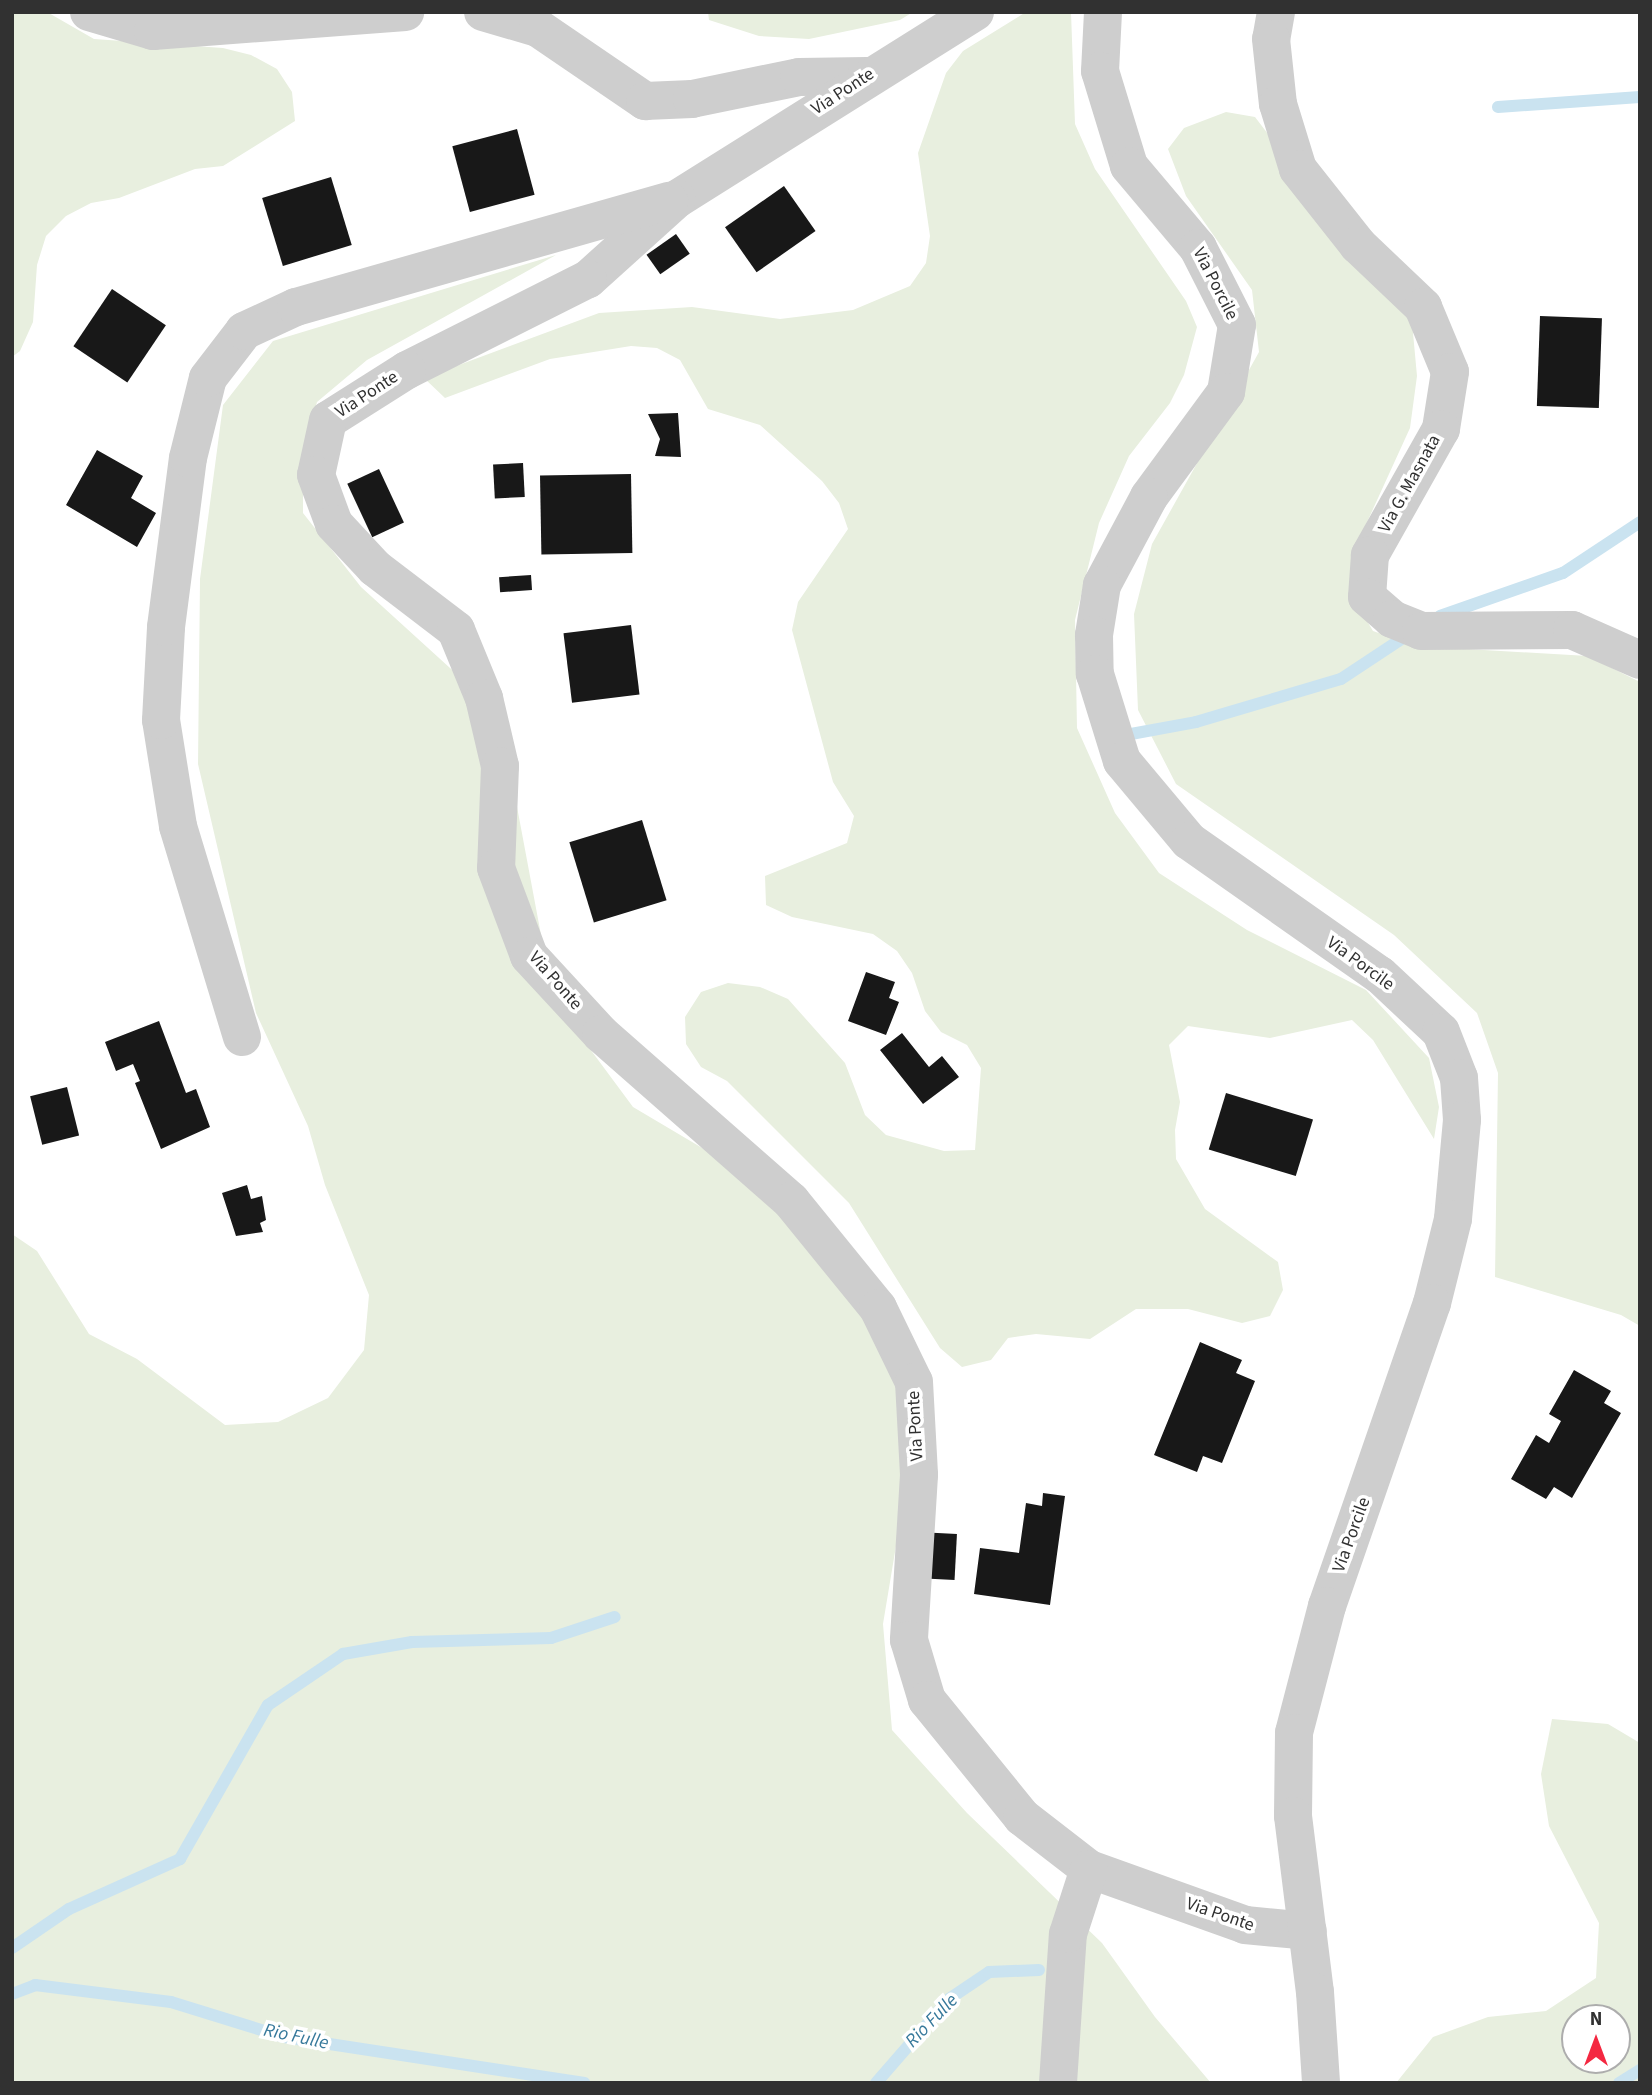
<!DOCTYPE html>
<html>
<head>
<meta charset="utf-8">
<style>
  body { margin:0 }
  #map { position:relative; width:1652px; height:2095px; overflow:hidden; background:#fff; font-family:"Source Sans 3",sans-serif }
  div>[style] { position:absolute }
  .green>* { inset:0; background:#e8efdf }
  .stream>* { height:12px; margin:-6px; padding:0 6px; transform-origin:6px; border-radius:6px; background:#cae3f0 }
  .building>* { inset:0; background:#181818; transform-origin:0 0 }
  .minor>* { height:38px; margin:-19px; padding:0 19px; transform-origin:19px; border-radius:19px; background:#cecece }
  span { translate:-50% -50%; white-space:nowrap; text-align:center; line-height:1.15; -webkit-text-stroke:7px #fff; paint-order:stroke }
  .street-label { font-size:18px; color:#313131 }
  .water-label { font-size:19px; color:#37799b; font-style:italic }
  .frame { position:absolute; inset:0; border:14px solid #313131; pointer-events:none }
  .north { position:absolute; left:1561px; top:2004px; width:70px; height:70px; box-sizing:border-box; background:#fff; border:2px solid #adadad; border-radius:50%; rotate:0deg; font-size:19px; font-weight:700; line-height:28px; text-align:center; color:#313131 }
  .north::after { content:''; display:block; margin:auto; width:24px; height:32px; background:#f42841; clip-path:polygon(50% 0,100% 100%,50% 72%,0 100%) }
</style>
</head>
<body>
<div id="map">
  <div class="green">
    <div style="clip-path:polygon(12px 12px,47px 12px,94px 39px,223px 48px,251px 55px,277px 69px,292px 92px,295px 121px,223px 166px,195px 169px,119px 198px,91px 203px,66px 216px,46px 236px,37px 265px,33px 322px,20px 351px,12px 357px)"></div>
    <div style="clip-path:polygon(708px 12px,913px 12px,900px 20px,809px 39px,759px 36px,709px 20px)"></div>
    <div style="clip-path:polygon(1026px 12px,1071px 12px,1075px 124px,1095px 169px,1186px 301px,1197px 327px,1184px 375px,1170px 403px,1129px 456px,1099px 523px,1075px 620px,1077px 728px,1115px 813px,1159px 873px,1247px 930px,1366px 990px,1429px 1058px,1439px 1107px,1434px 1139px,1373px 1040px,1352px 1020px,1270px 1038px,1188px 1026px,1169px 1045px,1180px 1102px,1175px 1130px,1176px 1159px,1205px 1209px,1278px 1262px,1283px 1290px,1270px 1316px,1242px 1323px,1188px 1309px,1136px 1309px,1090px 1339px,1036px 1334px,1008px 1338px,991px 1360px,962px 1367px,940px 1348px,849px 1203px,727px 1081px,701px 1067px,686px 1044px,685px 1017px,701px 992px,728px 983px,760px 987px,788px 999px,845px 1063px,865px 1115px,886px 1135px,944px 1151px,975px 1150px,981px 1068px,967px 1045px,941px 1032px,925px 1011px,912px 973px,897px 951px,873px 934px,792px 917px,766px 905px,765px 876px,847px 843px,854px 816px,833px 782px,792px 630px,798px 602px,848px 529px,839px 503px,822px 481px,760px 425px,708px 409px,680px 360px,657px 348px,631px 346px,550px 359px,445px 398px,424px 378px,599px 313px,692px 307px,780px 319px,853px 310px,910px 286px,926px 263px,930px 236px,918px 153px,946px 73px,963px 51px)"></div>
    <div style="clip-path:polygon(1226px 112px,1255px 117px,1412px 322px,1417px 376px,1410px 428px,1352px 555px,1355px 601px,1373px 631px,1416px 646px,1588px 656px,1640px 682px,1640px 1326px,1621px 1315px,1495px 1277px,1498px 1073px,1477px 1013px,1394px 935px,1176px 784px,1138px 710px,1134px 614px,1152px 544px,1259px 352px,1252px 290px,1186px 196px,1168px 149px,1184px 128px)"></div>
    <div style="clip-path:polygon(556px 255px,367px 360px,317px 402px,303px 454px,303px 513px,361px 587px,461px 678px,509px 764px,553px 999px,633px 1107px,736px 1168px,828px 1262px,897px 1370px,911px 1456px,883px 1624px,892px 1730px,967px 1813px,1102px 1943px,1155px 2017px,1211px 2083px,12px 2083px,12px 1234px,37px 1251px,89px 1334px,137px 1359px,225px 1425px,278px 1422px,328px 1398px,364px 1350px,369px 1295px,325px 1185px,308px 1126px,256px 1013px,198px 764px,200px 579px,223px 405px,273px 341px)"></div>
    <div style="clip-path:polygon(evenodd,1552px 1719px,1608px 1724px,1640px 1743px,1640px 2083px,1396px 2083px,1433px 2037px,1488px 2017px,1546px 2011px,1596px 1978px,1599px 1923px,1549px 1826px,1541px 1774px,1552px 1719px,1617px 2018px,1617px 2060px,1575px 2060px,1575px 2018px,1617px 2018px)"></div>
  </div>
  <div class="stream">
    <div style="left:1498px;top:107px;width:142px;rotate:-4deg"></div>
    <div style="left:1440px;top:616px;width:130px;rotate:-19.3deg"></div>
    <div style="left:1563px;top:573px;width:92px;rotate:-33.5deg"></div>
    <div style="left:1120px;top:736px;width:77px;rotate:-10.4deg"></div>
    <div style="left:1196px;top:722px;width:151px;rotate:-16.5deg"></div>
    <div style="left:1341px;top:679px;width:82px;rotate:-33.5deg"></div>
    <div style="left:12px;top:1948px;width:69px;rotate:-34.4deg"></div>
    <div style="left:69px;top:1909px;width:122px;rotate:-24.2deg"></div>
    <div style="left:180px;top:1859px;width:177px;rotate:-60.3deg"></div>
    <div style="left:268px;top:1705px;width:91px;rotate:-34.2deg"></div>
    <div style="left:343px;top:1654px;width:70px;rotate:-9.9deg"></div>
    <div style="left:412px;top:1642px;width:139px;rotate:-1.6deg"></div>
    <div style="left:551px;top:1638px;width:67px;rotate:-18.2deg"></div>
    <div style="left:12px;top:1994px;width:25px;rotate:-21deg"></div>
    <div style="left:35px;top:1985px;width:137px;rotate:7.1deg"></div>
    <div style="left:171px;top:2002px;width:118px;rotate:17.2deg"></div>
    <div style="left:284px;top:2037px;width:304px;rotate:8.7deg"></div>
    <div style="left:876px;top:2083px;width:111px;rotate:-49deg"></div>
    <div style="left:949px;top:1999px;width:48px;rotate:-34deg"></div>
    <div style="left:989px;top:1972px;width:50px;rotate:-2.3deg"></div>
    <div style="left:1619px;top:2083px;width:25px;rotate:-32deg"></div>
  </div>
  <div class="building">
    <div style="left:517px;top:129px;width:68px;height:67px;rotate:75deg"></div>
    <div style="left:331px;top:177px;width:71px;height:72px;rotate:73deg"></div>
    <div style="left:784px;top:186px;width:55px;height:72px;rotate:55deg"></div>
    <div style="left:676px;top:234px;width:24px;height:36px;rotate:55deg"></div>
    <div style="left:112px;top:289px;width:65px;height:69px;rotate:34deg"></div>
    <div style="left:1540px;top:316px;width:62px;height:90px;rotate:2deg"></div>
    <div style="clip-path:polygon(678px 413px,681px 457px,655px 456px,660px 439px,648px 414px)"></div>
    <div style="clip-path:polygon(97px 450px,143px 476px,131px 498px,156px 513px,137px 547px,66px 505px)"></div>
    <div style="left:523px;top:463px;width:34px;height:30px;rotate:87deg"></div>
    <div style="left:379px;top:469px;width:59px;height:35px;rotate:65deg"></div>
    <div style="left:631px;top:474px;width:79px;height:91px;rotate:89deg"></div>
    <div style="left:531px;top:575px;width:15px;height:32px;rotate:86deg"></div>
    <div style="left:631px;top:625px;width:70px;height:68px;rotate:83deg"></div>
    <div style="left:642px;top:820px;width:84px;height:76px;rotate:73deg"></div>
    <div style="clip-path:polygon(866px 972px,895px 982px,889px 998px,899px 1002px,886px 1035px,848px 1021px)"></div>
    <div style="clip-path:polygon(159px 1021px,186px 1093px,196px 1089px,210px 1127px,161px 1149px,135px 1083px,140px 1081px,133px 1064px,116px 1071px,105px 1042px)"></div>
    <div style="clip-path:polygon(902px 1033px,929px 1067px,942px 1056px,959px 1077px,923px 1104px,880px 1050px)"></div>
    <div style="left:67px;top:1087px;width:50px;height:38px;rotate:76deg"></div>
    <div style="left:1226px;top:1093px;width:91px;height:59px;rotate:17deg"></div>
    <div style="clip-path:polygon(247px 1185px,251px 1199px,262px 1196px,266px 1220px,260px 1223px,263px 1232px,236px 1236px,222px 1193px)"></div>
    <div style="clip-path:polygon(1200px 1342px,1242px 1360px,1236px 1373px,1255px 1381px,1222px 1463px,1203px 1456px,1197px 1472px,1154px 1455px)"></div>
    <div style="clip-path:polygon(1574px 1370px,1611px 1391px,1604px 1403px,1621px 1413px,1572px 1498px,1554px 1487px,1546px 1499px,1511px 1479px,1536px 1435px,1549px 1443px,1561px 1421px,1549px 1414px)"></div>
    <div style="clip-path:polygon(1043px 1493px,1065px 1496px,1050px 1605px,974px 1594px,980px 1548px,1019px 1553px,1026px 1503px,1042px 1506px)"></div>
    <div style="left:918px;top:1532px;width:39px;height:46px;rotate:3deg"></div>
  </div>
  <div class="minor">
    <div style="left:89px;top:12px;width:67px;rotate:16.5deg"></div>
    <div style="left:153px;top:31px;width:253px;rotate:-4.3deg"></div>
    <div style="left:483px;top:12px;width:57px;rotate:16.2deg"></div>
    <div style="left:538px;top:28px;width:130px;rotate:34.3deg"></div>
    <div style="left:645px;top:101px;width:47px;rotate:-2.4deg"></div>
    <div style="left:692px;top:99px;width:109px;rotate:-11.6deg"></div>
    <div style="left:799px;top:77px;width:68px;rotate:-0.8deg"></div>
    <div style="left:975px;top:12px;width:352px;rotate:147.9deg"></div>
    <div style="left:677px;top:199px;width:120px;rotate:138deg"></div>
    <div style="left:588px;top:279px;width:203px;rotate:153.3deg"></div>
    <div style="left:407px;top:370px;width:93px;rotate:147.7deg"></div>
    <div style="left:328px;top:420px;width:56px;rotate:102.3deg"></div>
    <div style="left:316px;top:475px;width:52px;rotate:69.8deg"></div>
    <div style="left:334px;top:524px;width:60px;rotate:47deg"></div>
    <div style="left:375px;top:568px;width:102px;rotate:37.4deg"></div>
    <div style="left:456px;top:630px;width:74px;rotate:67.6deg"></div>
    <div style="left:484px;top:698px;width:70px;rotate:76.8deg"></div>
    <div style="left:500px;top:766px;width:102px;rotate:92.2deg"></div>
    <div style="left:496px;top:868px;width:94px;rotate:69.4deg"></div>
    <div style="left:529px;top:956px;width:106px;rotate:47.3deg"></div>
    <div style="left:601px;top:1034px;width:253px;rotate:41.3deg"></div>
    <div style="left:791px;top:1201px;width:138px;rotate:50.9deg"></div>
    <div style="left:878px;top:1308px;width:82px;rotate:64.1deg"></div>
    <div style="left:914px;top:1382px;width:93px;rotate:86.9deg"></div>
    <div style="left:919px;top:1475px;width:165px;rotate:93.5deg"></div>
    <div style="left:909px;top:1640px;width:63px;rotate:73.3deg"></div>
    <div style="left:927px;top:1700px;width:151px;rotate:50.9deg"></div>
    <div style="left:1022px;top:1817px;width:85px;rotate:37.8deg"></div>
    <div style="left:1089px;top:1869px;width:166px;rotate:19.7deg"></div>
    <div style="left:1245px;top:1925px;width:63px;rotate:5.4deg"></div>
    <div style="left:1103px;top:12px;width:59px;rotate:92.9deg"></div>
    <div style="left:1100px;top:71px;width:99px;rotate:73deg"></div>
    <div style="left:1129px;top:166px;width:107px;rotate:49.9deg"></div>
    <div style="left:1198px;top:248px;width:86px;rotate:63.1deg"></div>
    <div style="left:1237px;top:325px;width:68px;rotate:99.3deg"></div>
    <div style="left:1226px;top:392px;width:130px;rotate:126.3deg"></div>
    <div style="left:1149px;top:497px;width:100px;rotate:118.1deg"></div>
    <div style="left:1102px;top:585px;width:51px;rotate:99.1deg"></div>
    <div style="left:1094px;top:635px;width:39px;rotate:89deg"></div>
    <div style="left:1095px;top:674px;width:91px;rotate:72.8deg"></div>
    <div style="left:1122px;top:761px;width:104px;rotate:50.1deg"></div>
    <div style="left:1189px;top:841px;width:233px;rotate:35.1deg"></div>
    <div style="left:1380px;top:975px;width:83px;rotate:43.1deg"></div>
    <div style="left:1441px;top:1032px;width:49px;rotate:68.6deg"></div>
    <div style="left:1459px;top:1078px;width:42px;rotate:85.9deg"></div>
    <div style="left:1462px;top:1120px;width:99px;rotate:95.2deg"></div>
    <div style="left:1453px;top:1219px;width:87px;rotate:104deg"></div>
    <div style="left:1432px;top:1303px;width:321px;rotate:109.1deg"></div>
    <div style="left:1327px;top:1606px;width:131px;rotate:104.6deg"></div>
    <div style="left:1294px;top:1733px;width:83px;rotate:90.7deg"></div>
    <div style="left:1293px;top:1816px;width:177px;rotate:82.9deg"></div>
    <div style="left:1315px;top:1992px;width:91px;rotate:86.2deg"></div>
    <div style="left:1276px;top:12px;width:27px;rotate:100deg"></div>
    <div style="left:1271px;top:39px;width:65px;rotate:83.9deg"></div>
    <div style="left:1278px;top:104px;width:68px;rotate:72.9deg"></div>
    <div style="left:1298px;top:169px;width:97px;rotate:51.7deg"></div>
    <div style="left:1358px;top:245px;width:90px;rotate:43.6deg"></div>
    <div style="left:1423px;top:307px;width:70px;rotate:67.4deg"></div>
    <div style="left:1450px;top:372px;width:58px;rotate:99deg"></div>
    <div style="left:1441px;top:429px;width:145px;rotate:119.4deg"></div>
    <div style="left:1370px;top:555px;width:42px;rotate:94.1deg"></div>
    <div style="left:1367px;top:597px;width:33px;rotate:41deg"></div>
    <div style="left:1392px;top:619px;width:31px;rotate:22deg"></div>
    <div style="left:1421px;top:631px;width:151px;rotate:-0.4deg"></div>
    <div style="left:1572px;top:630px;width:74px;rotate:23.8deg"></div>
    <div style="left:242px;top:1037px;width:220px;rotate:-106.9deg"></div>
    <div style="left:178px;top:826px;width:107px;rotate:-99.1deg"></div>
    <div style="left:161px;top:720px;width:93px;rotate:-86.9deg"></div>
    <div style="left:166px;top:627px;width:170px;rotate:-82.6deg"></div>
    <div style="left:188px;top:458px;width:82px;rotate:-76deg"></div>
    <div style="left:208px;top:378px;width:59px;rotate:-52.5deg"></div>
    <div style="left:244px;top:331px;width:57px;rotate:-24.8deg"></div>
    <div style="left:296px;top:307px;width:388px;rotate:-15.9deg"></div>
    <div style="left:1058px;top:2083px;width:149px;rotate:-86.2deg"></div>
    <div style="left:1068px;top:1934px;width:68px;rotate:-72.1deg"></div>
  </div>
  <div class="street-label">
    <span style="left:843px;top:92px;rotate:-33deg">Via Ponte</span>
    <span style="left:1215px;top:284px;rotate:63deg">Via Porcile</span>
    <span style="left:367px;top:395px;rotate:-33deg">Via Ponte</span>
    <span style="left:1410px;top:484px;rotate:-61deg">Via G. Masnata</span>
    <span style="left:1360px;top:964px;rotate:36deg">Via Porcile</span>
    <span style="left:555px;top:981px;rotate:49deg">Via Ponte</span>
    <span style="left:916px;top:1426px;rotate:-93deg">Via Ponte</span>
    <span style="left:1352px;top:1535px;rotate:-70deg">Via Porcile</span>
    <span style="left:1220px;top:1915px;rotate:19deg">Via Ponte</span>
  </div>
  <div class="water-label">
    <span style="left:932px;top:2021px;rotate:-46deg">Rio Fulle</span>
    <span style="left:296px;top:2037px;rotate:12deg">Rio Fulle</span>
  </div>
  <div class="frame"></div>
  <div class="north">N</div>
</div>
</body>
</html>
